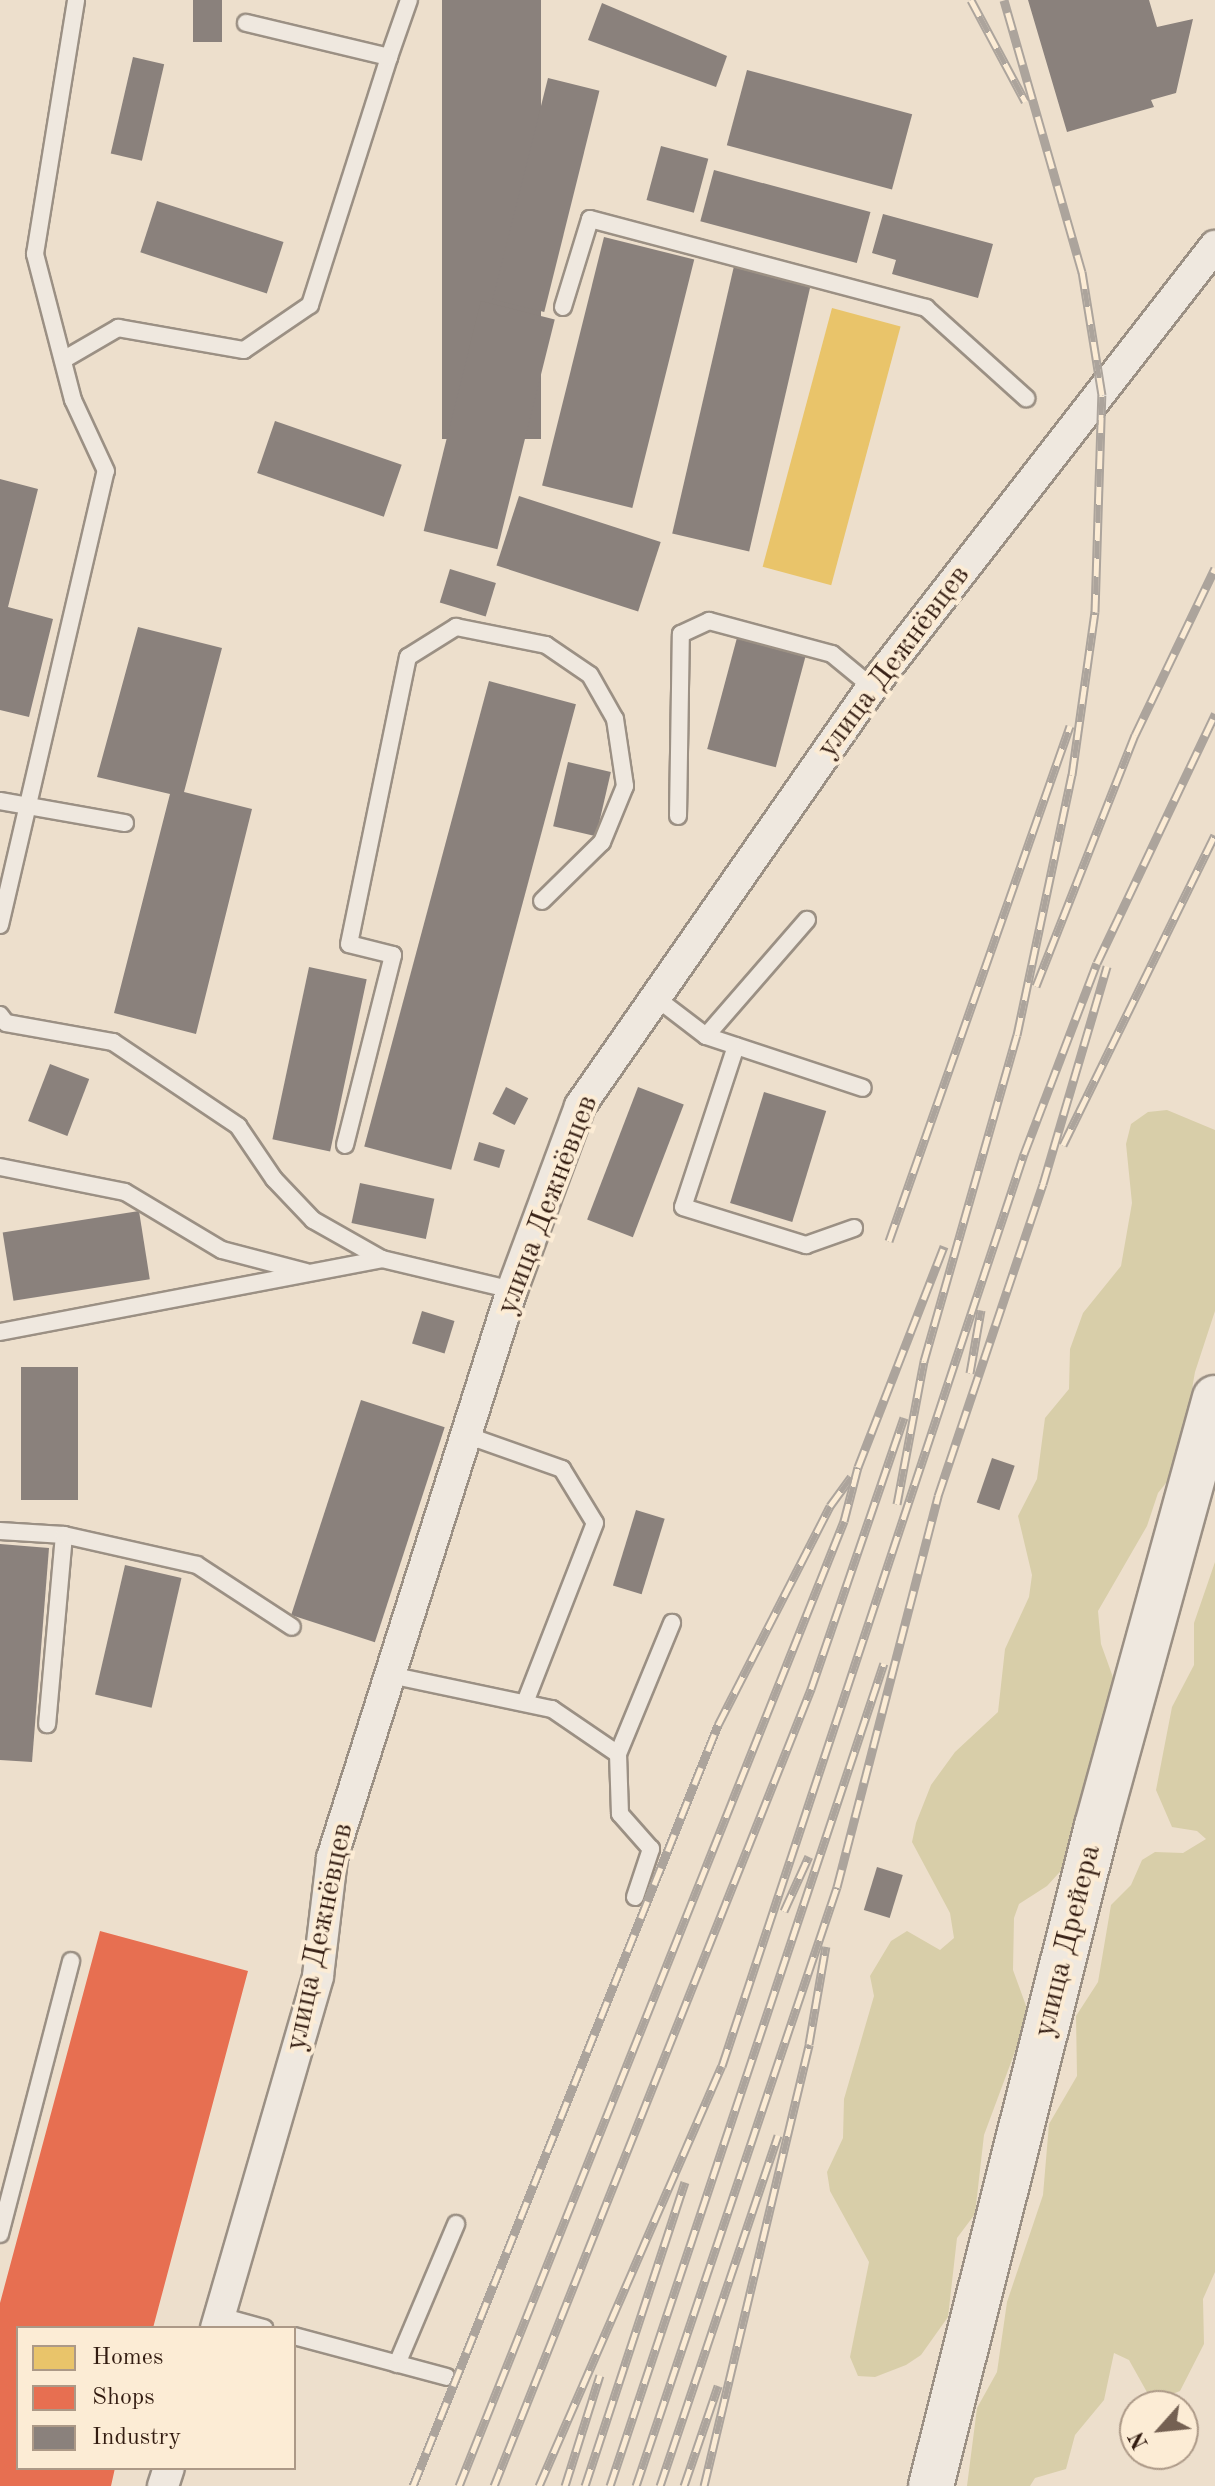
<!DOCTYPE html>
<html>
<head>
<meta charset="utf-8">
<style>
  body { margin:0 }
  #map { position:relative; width:1215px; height:2486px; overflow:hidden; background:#eddfcc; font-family:"Old Standard TT",serif }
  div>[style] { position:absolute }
  .green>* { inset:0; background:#d8cea9 }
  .homes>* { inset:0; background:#e9c46a; transform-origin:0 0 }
  .shops>* { inset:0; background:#e76f51 }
  .industry>* { inset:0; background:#8a817c; transform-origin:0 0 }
  .roads { filter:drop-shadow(2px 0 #9b9084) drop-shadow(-2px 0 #9b9084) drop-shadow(0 2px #9b9084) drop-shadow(0 -2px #9b9084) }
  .service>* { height:16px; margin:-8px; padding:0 8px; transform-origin:8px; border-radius:8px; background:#efe8df }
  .minor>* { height:30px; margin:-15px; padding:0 15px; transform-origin:15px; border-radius:15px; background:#efe8df }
  .secondary>* { height:44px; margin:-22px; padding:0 22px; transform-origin:22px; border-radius:22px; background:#efe8df }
  .rail>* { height:9px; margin-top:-4.5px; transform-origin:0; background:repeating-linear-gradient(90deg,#fcecd5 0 18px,#aca49c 0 36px); box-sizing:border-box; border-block:2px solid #aca49c }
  span { translate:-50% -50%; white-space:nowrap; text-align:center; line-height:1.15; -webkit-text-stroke:8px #fcecd5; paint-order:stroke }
  .street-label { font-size:30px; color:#331c11 }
  .legend { position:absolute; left:16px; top:2326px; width:280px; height:144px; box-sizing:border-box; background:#fcecd5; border:2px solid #ac9987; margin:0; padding:10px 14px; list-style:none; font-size:24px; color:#331c11 }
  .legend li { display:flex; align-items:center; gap:16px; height:40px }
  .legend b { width:40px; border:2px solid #ac9987 }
  .north { position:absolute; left:1119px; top:2390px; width:80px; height:80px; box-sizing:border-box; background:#fcecd5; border:2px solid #ac9987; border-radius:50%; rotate:243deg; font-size:22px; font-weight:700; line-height:32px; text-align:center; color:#331c11 }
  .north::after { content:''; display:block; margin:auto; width:28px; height:36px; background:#746052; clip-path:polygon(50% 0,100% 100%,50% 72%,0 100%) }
</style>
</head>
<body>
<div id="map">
  <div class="green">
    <div style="clip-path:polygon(1167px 1110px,1215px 1130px,1215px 1311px,1195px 1372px,1178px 1468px,1158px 1493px,1147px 1526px,1098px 1611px,1101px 1644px,1119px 1694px,1068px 1863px,1047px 1886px,1019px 1904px,1014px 1918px,1013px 1970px,1029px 2014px,984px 2135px,975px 2214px,957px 2238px,948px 2317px,921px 2355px,906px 2365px,875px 2377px,858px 2376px,850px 2357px,869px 2262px,830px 2191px,827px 2172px,843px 2138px,844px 2099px,874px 1996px,870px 1976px,891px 1941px,907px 1931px,940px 1950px,954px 1938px,950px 1913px,912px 1842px,916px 1823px,931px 1785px,955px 1752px,998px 1712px,1005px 1649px,1029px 1597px,1032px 1575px,1018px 1516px,1037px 1479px,1045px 1418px,1069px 1389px,1070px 1349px,1083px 1313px,1121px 1266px,1132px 1203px,1126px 1144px,1131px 1124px,1148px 1112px)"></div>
    <div style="clip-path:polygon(1215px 1562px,1215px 2272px,1203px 2299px,1204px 2344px,1180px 2391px,1165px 2397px,1148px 2394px,1129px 2360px,1114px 2353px,1104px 2400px,1075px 2435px,1066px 2469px,1035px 2478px,1030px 2486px,967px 2486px,977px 2408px,997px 2372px,1007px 2302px,1043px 2195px,1049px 2124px,1077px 2076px,1076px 2016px,1098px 1982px,1111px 1905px,1131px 1885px,1142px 1860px,1155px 1852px,1183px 1853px,1206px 1839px,1197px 1831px,1172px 1827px,1156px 1790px,1172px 1707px,1194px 1665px,1194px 1623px)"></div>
  </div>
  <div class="homes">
    <div style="left:832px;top:308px;width:71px;height:268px;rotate:15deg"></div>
  </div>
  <div class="shops">
    <div style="clip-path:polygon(100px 1931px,248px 1971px,153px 2328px,18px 2328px,18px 2468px,115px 2468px,111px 2486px,0 2486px,0 2303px)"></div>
  </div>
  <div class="industry">
    <div style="left:193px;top:0;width:29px;height:42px"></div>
    <div style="left:442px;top:0;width:99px;height:439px"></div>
    <div style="clip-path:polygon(1028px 0,1149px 0,1157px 27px,1193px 19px,1176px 93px,1151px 100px,1154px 107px,1067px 132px)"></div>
    <div style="clip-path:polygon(602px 3px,727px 56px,716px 87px,588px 40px)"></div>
    <div style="left:133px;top:57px;width:32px;height:99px;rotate:13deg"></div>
    <div style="left:747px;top:70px;width:171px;height:78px;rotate:15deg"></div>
    <div style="left:548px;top:78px;width:53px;height:228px;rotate:14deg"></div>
    <div style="left:661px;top:146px;width:49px;height:56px;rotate:15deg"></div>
    <div style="left:714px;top:170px;width:162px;height:53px;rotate:15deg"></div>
    <div style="left:157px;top:201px;width:133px;height:54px;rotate:18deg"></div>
    <div style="clip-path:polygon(883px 214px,993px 244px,978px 298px,892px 274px,896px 260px,872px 253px)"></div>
    <div style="left:604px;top:237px;width:93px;height:256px;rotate:14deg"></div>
    <div style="left:737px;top:253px;width:79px;height:288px;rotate:13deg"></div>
    <div style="left:481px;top:301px;width:76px;height:237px;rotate:14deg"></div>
    <div style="left:275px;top:421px;width:134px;height:55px;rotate:19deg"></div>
    <div style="clip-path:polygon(0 479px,38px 489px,8px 607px,53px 619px,29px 717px,0 710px)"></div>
    <div style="left:519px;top:496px;width:149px;height:73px;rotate:18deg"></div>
    <div style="left:450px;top:569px;width:48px;height:35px;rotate:17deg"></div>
    <div style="clip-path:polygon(138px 627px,222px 648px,184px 792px,252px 809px,196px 1034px,114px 1013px,170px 794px,97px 777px)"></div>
    <div style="left:738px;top:634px;width:71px;height:119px;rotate:15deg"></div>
    <div style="left:489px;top:681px;width:90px;height:482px;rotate:15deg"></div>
    <div style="left:568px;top:762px;width:44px;height:66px;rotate:13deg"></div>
    <div style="left:309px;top:967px;width:59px;height:176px;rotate:12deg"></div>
    <div style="left:50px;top:1064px;width:42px;height:61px;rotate:21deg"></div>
    <div style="left:506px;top:1087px;width:25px;height:30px;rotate:27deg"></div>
    <div style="left:638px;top:1087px;width:49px;height:142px;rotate:21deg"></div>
    <div style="left:764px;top:1092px;width:65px;height:116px;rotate:17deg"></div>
    <div style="left:479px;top:1142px;width:27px;height:19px;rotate:17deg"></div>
    <div style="left:360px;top:1183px;width:76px;height:41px;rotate:12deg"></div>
    <div style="left:139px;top:1211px;width:69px;height:138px;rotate:81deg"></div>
    <div style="left:422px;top:1311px;width:34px;height:34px;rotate:17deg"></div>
    <div style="left:21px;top:1367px;width:57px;height:133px"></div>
    <div style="left:361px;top:1400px;width:88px;height:226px;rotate:18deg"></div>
    <div style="left:992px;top:1458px;width:24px;height:47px;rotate:19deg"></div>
    <div style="left:636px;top:1510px;width:30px;height:79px;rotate:17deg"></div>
    <div style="clip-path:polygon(0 1544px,49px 1548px,32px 1762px,0 1760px)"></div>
    <div style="left:125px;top:1565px;width:58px;height:133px;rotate:13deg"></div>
    <div style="left:877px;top:1867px;width:27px;height:45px;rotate:17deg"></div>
  </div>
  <div class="roads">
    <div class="service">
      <div style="left:389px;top:57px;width:60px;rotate:-70.7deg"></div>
      <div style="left:563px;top:307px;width:92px;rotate:-72.9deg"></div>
      <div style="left:590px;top:219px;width:348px;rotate:14.8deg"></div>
      <div style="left:926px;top:308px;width:135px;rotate:42deg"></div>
      <div style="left:63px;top:360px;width:64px;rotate:-30.2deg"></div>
      <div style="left:118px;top:328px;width:128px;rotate:9.9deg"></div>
      <div style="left:244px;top:350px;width:80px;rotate:-34.3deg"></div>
      <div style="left:310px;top:305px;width:260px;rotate:-72.3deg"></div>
      <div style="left:389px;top:57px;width:147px;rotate:-166.6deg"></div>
      <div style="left:0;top:801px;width:127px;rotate:10deg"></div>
      <div style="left:678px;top:816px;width:182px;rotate:-89.1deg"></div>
      <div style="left:681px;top:634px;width:31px;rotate:-25deg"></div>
      <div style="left:709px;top:621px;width:127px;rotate:15deg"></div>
      <div style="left:832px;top:654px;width:52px;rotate:39.5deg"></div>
      <div style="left:0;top:925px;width:466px;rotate:-76.9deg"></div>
      <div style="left:106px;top:471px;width:78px;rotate:-114.9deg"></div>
      <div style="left:73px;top:400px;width:151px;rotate:-104.6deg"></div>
      <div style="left:35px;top:254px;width:257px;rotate:-80.8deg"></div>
      <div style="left:655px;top:997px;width:64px;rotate:37.4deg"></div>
      <div style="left:706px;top:1036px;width:165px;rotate:18.3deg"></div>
      <div style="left:0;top:1015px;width:10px;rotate:53deg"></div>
      <div style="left:6px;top:1023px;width:109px;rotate:10.1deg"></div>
      <div style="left:113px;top:1042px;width:151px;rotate:33.9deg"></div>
      <div style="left:238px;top:1126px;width:64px;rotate:55.8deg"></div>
      <div style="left:274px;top:1179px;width:57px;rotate:46.4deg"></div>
      <div style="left:313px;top:1220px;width:79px;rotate:29.5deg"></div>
      <div style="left:706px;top:1036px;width:154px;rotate:-49deg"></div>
      <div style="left:736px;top:1046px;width:169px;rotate:108.2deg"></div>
      <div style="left:683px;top:1207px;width:129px;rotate:17.2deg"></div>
      <div style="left:806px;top:1245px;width:51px;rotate:-19.5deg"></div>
      <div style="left:345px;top:1145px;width:196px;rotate:-75.8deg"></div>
      <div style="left:393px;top:955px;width:45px;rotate:-166deg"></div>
      <div style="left:349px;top:944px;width:293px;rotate:-78.4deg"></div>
      <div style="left:408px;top:657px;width:57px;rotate:-32deg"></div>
      <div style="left:456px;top:627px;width:92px;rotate:11.3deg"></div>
      <div style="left:546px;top:645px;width:53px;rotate:34.3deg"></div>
      <div style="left:590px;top:675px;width:51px;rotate:60.4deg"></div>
      <div style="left:615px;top:719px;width:68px;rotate:81.5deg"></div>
      <div style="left:625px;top:786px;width:61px;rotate:112.3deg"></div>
      <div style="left:602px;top:842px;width:84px;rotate:135.5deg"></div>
      <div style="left:0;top:1167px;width:127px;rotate:11.3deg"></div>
      <div style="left:125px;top:1192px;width:113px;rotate:30.9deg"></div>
      <div style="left:222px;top:1250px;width:87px;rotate:14.7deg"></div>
      <div style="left:0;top:1332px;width:389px;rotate:-10.8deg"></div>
      <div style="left:382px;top:1259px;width:134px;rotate:13.4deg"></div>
      <div style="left:466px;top:1435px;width:102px;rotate:19.5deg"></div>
      <div style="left:562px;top:1469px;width:63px;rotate:58.6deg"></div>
      <div style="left:595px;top:1523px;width:193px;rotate:111.3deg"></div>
      <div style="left:0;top:1531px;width:64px;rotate:3.6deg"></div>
      <div style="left:64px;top:1535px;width:190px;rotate:95.1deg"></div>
      <div style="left:64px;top:1535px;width:136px;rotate:12.7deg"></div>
      <div style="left:197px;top:1565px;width:113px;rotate:33.1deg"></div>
      <div style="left:390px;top:1675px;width:166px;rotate:11.9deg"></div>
      <div style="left:552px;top:1709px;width:80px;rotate:34.3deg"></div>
      <div style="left:635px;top:1897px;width:51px;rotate:-71.6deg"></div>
      <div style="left:651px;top:1849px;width:47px;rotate:-131.5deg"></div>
      <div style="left:620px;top:1814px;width:60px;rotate:-91.9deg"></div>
      <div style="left:618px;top:1754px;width:142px;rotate:-67.6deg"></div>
      <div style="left:0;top:2234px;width:282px;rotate:-75.4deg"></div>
      <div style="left:220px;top:2316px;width:46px;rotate:15.3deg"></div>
      <div style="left:294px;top:2336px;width:158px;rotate:15deg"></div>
      <div style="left:397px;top:2364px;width:152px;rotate:-67.1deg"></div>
    </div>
    <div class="minor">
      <div style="left:216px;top:2328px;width:366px;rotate:-73.8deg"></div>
      <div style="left:318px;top:1976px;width:119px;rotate:-83.2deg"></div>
      <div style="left:332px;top:1858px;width:596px;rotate:-72.42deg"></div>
      <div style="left:512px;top:1290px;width:196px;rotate:-69.7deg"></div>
      <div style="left:580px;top:1106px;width:511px;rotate:-55.13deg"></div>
      <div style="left:872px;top:687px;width:559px;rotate:-52.13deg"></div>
      <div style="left:163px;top:2486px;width:19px;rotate:-72deg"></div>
    </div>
    <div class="secondary">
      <div style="left:931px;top:2486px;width:681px;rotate:-75.88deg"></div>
      <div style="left:1097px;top:1826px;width:444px;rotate:-74.6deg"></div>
    </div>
  </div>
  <div class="rail">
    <div style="left:971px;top:0;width:115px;rotate:61.9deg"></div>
    <div style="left:1036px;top:986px;width:270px;rotate:-68.5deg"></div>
    <div style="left:1135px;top:735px;width:185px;rotate:-64.4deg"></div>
    <div style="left:1063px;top:1145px;width:345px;rotate:-63.9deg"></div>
    <div style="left:889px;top:1241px;width:546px;rotate:-70.64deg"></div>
    <div style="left:970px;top:1373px;width:64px;rotate:-80.1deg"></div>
    <div style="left:897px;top:1504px;width:146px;rotate:-79.3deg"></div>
    <div style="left:924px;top:1361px;width:339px;rotate:-74.1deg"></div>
    <div style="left:1017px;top:1035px;width:266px;rotate:-78.1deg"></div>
    <div style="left:1072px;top:775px;width:165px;rotate:-82deg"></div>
    <div style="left:1095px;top:612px;width:217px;rotate:-88.2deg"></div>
    <div style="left:1102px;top:395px;width:125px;rotate:-99.2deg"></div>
    <div style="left:1082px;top:272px;width:283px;rotate:-106deg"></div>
    <div style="left:784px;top:1911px;width:60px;rotate:-65.6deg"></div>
    <div style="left:413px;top:2486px;width:820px;rotate:-68.16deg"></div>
    <div style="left:718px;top:1725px;width:246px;rotate:-62.9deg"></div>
    <div style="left:830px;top:1506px;width:36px;rotate:-54deg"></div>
    <div style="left:459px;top:2486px;width:1039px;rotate:-68.25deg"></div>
    <div style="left:844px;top:1521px;width:56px;rotate:-75.5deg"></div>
    <div style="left:858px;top:1467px;width:237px;rotate:-68.7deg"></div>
    <div style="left:494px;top:2486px;width:858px;rotate:-68.31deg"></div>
    <div style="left:811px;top:1689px;width:287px;rotate:-71.1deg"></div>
    <div style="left:539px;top:2486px;width:458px;rotate:-66.5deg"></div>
    <div style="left:722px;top:2066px;width:961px;rotate:-71.68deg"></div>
    <div style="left:1024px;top:1154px;width:204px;rotate:-69.1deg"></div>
    <div style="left:1097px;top:963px;width:276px;rotate:-64.6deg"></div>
    <div style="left:565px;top:2486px;width:116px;rotate:-72.5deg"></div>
    <div style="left:585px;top:2486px;width:320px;rotate:-71.8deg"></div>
    <div style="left:610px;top:2486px;width:867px;rotate:-71.59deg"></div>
    <div style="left:636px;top:2486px;width:632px;rotate:-71.45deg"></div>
    <div style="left:837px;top:1887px;width:404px;rotate:-75.5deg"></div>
    <div style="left:938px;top:1496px;width:329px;rotate:-71.4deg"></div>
    <div style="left:1043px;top:1184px;width:227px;rotate:-73.6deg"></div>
    <div style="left:660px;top:2486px;width:370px;rotate:-71.4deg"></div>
    <div style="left:684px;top:2486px;width:106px;rotate:-71.2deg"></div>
    <div style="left:704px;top:2486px;width:454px;rotate:-76.6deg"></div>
    <div style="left:809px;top:2044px;width:99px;rotate:-80.2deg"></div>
  </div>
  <div class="street-label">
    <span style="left:894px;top:662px;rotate:-53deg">улица Дежнёвцев</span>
    <span style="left:548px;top:1205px;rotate:-69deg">улица Дежнёвцев</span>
    <span style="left:320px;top:1937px;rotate:-78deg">улица Дежнёвцев</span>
    <span style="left:1068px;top:1941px;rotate:-76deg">улица Дрейера</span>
  </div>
  <ul class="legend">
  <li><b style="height:22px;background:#e9c46a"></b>Homes</li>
  <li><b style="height:22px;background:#e76f51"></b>Shops</li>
  <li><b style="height:22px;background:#8a817c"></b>Industry</li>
  </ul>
  <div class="north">N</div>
</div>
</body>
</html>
